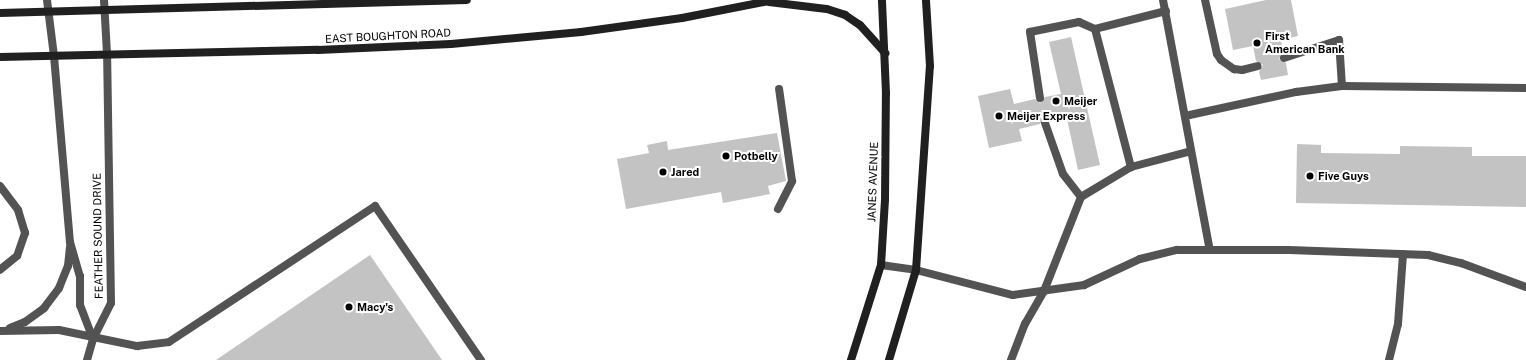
<!DOCTYPE html>
<html>
<head>
<meta charset="utf-8">
<style>
  body { margin:0 }
  #map { position:relative; width:1526px; height:360px; overflow:hidden; background:#fff; font-family:"Public Sans",sans-serif }
  div>[style] { position:absolute }
  .building>* { inset:0; background:#c3c3c3 }
  .lane>* { height:8px; margin:-4px; padding:0 4px; transform-origin:4px; border-radius:4px; background:#535353 }
  .street>* { height:8px; margin:-4px; padding:0 4px; transform-origin:4px; border-radius:4px; background:#535353 }
  .secondary>* { height:8px; margin:-4px; padding:0 4px; transform-origin:4px; border-radius:4px; background:#202020 }
  .dots>* { width:11px; height:11px; translate:-50% -50%; box-sizing:border-box; border:2px solid #fff; border-radius:50% }
  span { translate:-50% -50%; white-space:nowrap; text-align:center; line-height:1.15; -webkit-text-stroke:4px #fff; paint-order:stroke }
  .street-label { font-size:11px; color:#000 }
  .poi-label { font-size:11px; color:#000; font-weight:700 }
  .left { translate:0 -50%; text-align:left }
</style>
</head>
<body>
<div id="map">
  <div class="building">
    <div style="clip-path:polygon(1266px 0,1291px 0,1298px 36px,1281px 40px,1283px 52px,1279px 59px,1286px 63px,1288px 75px,1261px 80px,1259px 72px,1263px 65px,1256px 61px,1253px 46px,1233px 50px,1225px 9px)"></div>
    <div style="clip-path:polygon(1071px 37px,1100px 165px,1078px 170px,1067px 119px,1050px 122px,1043px 118px,1040px 124px,1019px 129px,1022px 141px,989px 148px,978px 96px,1010px 89px,1014px 104px,1035px 99px,1040px 103px,1045px 97px,1061px 94px,1049px 42px)"></div>
    <div style="clip-path:polygon(777px 133px,786px 181px,768px 186px,770px 194px,723px 203px,721px 192px,626px 209px,617px 159px,649px 153px,647px 145px,667px 141px,668px 150px)"></div>
    <div style="clip-path:polygon(1297px 144px,1321px 145px,1321px 153px,1400px 154px,1400px 146px,1472px 147px,1472px 156px,1526px 156px,1526px 207px,1296px 203px)"></div>
    <div style="clip-path:polygon(370px 255px,442px 360px,216px 360px)"></div>
  </div>
  <div class="lane">
    <div style="left:1163px;top:0;width:254px;rotate:79.4deg"></div>
    <div style="left:1205px;top:0;width:55px;rotate:77.5deg"></div>
    <div style="left:1217px;top:54px;width:7px;rotate:56deg"></div>
    <div style="left:1221px;top:60px;width:16px;rotate:35deg"></div>
    <div style="left:1234px;top:69px;width:8px;rotate:7deg"></div>
    <div style="left:1242px;top:70px;width:16px;rotate:-14deg"></div>
    <div style="left:1166px;top:11px;width:73px;rotate:165.8deg"></div>
    <div style="left:1095px;top:29px;width:143px;rotate:75.4deg"></div>
    <div style="left:1131px;top:167px;width:62px;rotate:-14.9deg"></div>
    <div style="left:54px;top:56px;width:187px;rotate:85.1deg"></div>
    <div style="left:70px;top:242px;width:35px;rotate:74deg"></div>
    <div style="left:80px;top:276px;width:29px;rotate:90deg"></div>
    <div style="left:80px;top:305px;width:36px;rotate:69deg"></div>
    <div style="left:1284px;top:58px;width:58px;rotate:-18.1deg"></div>
    <div style="left:1339px;top:40px;width:46px;rotate:86.3deg"></div>
    <div style="left:1040px;top:98px;width:67px;rotate:-98.6deg"></div>
    <div style="left:1030px;top:32px;width:50px;rotate:-11.5deg"></div>
    <div style="left:1079px;top:22px;width:17px;rotate:24deg"></div>
    <div style="left:1185px;top:116px;width:114px;rotate:-12.2deg"></div>
    <div style="left:1296px;top:92px;width:46px;rotate:-7.4deg"></div>
    <div style="left:1342px;top:86px;width:184px;rotate:0.6deg"></div>
    <div style="left:1045px;top:123px;width:54px;rotate:70.6deg"></div>
    <div style="left:1063px;top:174px;width:29px;rotate:52deg"></div>
    <div style="left:0;top:186px;width:30px;rotate:53deg"></div>
    <div style="left:18px;top:210px;width:24px;rotate:73deg"></div>
    <div style="left:25px;top:233px;width:24px;rotate:109deg"></div>
    <div style="left:17px;top:256px;width:22px;rotate:141deg"></div>
    <div style="left:778px;top:209px;width:31px;rotate:-63deg"></div>
    <div style="left:792px;top:181px;width:93px;rotate:-98deg"></div>
    <div style="left:881px;top:265px;width:35px;rotate:8deg"></div>
    <div style="left:916px;top:270px;width:100px;rotate:14.5deg"></div>
    <div style="left:1013px;top:295px;width:72px;rotate:-8deg"></div>
    <div style="left:1084px;top:285px;width:62px;rotate:-24.9deg"></div>
    <div style="left:1140px;top:259px;width:38px;rotate:-14deg"></div>
    <div style="left:1177px;top:250px;width:112px"></div>
    <div style="left:1289px;top:250px;width:139px;rotate:2.1deg"></div>
    <div style="left:1428px;top:255px;width:34px;rotate:14deg"></div>
    <div style="left:1461px;top:263px;width:69px;rotate:20.3deg"></div>
    <div style="left:10px;top:328px;width:16px;rotate:-22deg"></div>
    <div style="left:25px;top:322px;width:24px;rotate:-36deg"></div>
    <div style="left:44px;top:308px;width:25px;rotate:-53deg"></div>
    <div style="left:59px;top:288px;width:24px;rotate:-68deg"></div>
    <div style="left:68px;top:266px;width:19px;rotate:-84deg"></div>
    <div style="left:0;top:331px;width:59px;rotate:-1deg"></div>
    <div style="left:59px;top:330px;width:80px;rotate:11.6deg"></div>
    <div style="left:137px;top:346px;width:32px;rotate:-7deg"></div>
    <div style="left:169px;top:342px;width:247px;rotate:-33.4deg"></div>
    <div style="left:375px;top:206px;width:187px;rotate:55.5deg"></div>
    <div style="left:87px;top:360px;width:22px;rotate:-74deg"></div>
    <div style="left:93px;top:339px;width:40px;rotate:-63.4deg"></div>
    <div style="left:111px;top:303px;width:249px;rotate:-90.9deg"></div>
    <div style="left:1011px;top:360px;width:39px;rotate:-69deg"></div>
    <div style="left:1025px;top:324px;width:38px;rotate:-60deg"></div>
    <div style="left:1044px;top:291px;width:101px;rotate:-68.5deg"></div>
    <div style="left:1081px;top:197px;width:58px;rotate:-31deg"></div>
    <div style="left:1389px;top:360px;width:37px;rotate:-76deg"></div>
    <div style="left:1398px;top:324px;width:70px;rotate:-85.9deg"></div>
  </div>
  <div class="street">
    <div style="left:47px;top:0;width:56px;rotate:82.9deg"></div>
    <div style="left:104px;top:0;width:54px;rotate:86.8deg"></div>
  </div>
  <div class="secondary">
    <div style="left:769px;top:2px;width:58px;rotate:6.9deg"></div>
    <div style="left:827px;top:9px;width:19px;rotate:18deg"></div>
    <div style="left:845px;top:15px;width:18px;rotate:34deg"></div>
    <div style="left:860px;top:25px;width:38px;rotate:48deg"></div>
    <div style="left:0;top:13px;width:467px;rotate:-1.6deg"></div>
    <div style="left:0;top:57px;width:318px;rotate:-1.3deg"></div>
    <div style="left:318px;top:50px;width:133px;rotate:-2.6deg"></div>
    <div style="left:451px;top:44px;width:131px;rotate:-5.3deg"></div>
    <div style="left:581px;top:32px;width:102px;rotate:-7.9deg"></div>
    <div style="left:682px;top:18px;width:94px;rotate:-11.1deg"></div>
    <div style="left:851px;top:360px;width:100px;rotate:-72.5deg"></div>
    <div style="left:881px;top:265px;width:66px;rotate:-86.5deg"></div>
    <div style="left:885px;top:199px;width:106px;rotate:-89.5deg"></div>
    <div style="left:886px;top:93px;width:93px;rotate:-92.5deg"></div>
    <div style="left:889px;top:360px;width:94px;rotate:-73.3deg"></div>
    <div style="left:916px;top:270px;width:204px;rotate:-86.1deg"></div>
    <div style="left:930px;top:66px;width:66px;rotate:-93.5deg"></div>
  </div>
  <div class="dots">
    <div style="left:1257px;top:43px;background:#000"></div>
    <div style="left:1056px;top:101px;background:#000"></div>
    <div style="left:999px;top:116px;background:#000"></div>
    <div style="left:726px;top:156px;background:#000"></div>
    <div style="left:663px;top:172px;background:#000"></div>
    <div style="left:1310px;top:176px;background:#000"></div>
    <div style="left:349px;top:307px;background:#000"></div>
  </div>
  <div class="street-label">
    <span style="left:388px;top:36px;rotate:-3deg">EAST BOUGHTON ROAD</span>
    <span style="left:873px;top:182px;rotate:-88deg">JANES AVENUE</span>
    <span style="left:98px;top:236px;rotate:-91deg">FEATHER SOUND DRIVE</span>
  </div>
  <div class="poi-label">
    <span class="left" style="left:1265px;top:43px">First<br>American Bank</span>
    <span class="left" style="left:1064px;top:101px">Meijer</span>
    <span class="left" style="left:1007px;top:116px">Meijer Express</span>
    <span class="left" style="left:734px;top:156px">Potbelly</span>
    <span class="left" style="left:671px;top:172px">Jared</span>
    <span class="left" style="left:1318px;top:176px">Five Guys</span>
    <span class="left" style="left:357px;top:307px">Macy's</span>
  </div>
</div>
</body>
</html>
